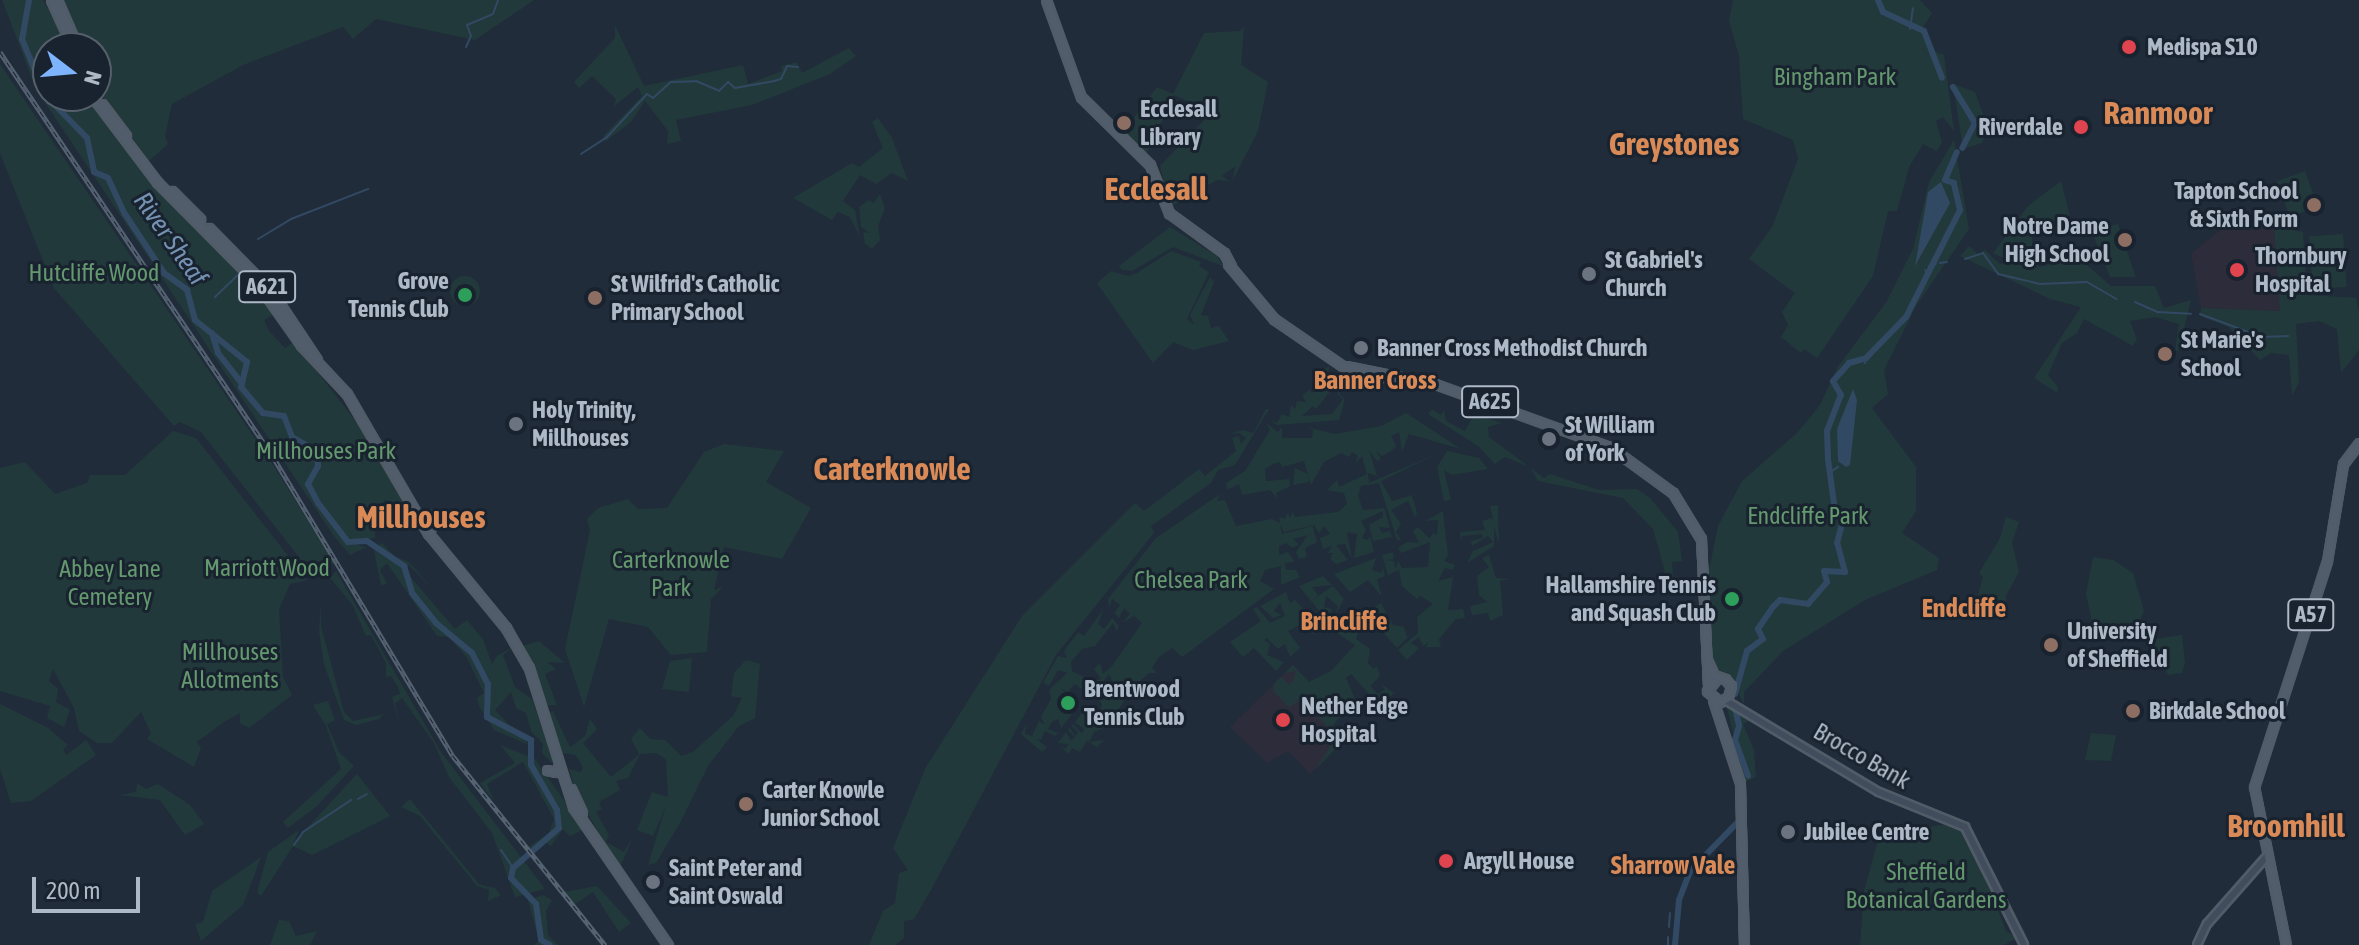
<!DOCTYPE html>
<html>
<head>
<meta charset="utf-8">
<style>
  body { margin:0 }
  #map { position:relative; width:2359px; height:945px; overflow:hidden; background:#202c3a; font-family:"Asap Condensed",sans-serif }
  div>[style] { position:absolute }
  .medical>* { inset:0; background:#2d2c3b }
  .green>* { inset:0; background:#22393b; transform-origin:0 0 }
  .round { border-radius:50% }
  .water>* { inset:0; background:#324963 }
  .stream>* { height:2px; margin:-1px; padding:0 1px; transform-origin:1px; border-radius:1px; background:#324963 }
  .river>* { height:6px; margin:-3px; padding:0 3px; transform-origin:3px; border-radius:3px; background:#324963 }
  .roads { filter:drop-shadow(2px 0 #515c68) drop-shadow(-2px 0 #515c68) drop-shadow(0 2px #515c68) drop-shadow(0 -2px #515c68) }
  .secondary>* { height:6px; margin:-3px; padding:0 3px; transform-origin:3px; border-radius:3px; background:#414d5d }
  .primary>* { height:7px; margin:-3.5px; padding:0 3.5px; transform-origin:3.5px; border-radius:3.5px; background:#515d6b }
  .rail>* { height:5px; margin-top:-2.5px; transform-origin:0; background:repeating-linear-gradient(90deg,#19232f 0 6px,#556272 0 12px); box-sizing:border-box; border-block:2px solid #556272 }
  .dots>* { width:22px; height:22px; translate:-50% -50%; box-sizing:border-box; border:4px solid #19232f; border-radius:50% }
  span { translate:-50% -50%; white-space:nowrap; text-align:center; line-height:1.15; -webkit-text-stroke:6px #19232f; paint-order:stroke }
  .shield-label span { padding:2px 6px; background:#19232f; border:2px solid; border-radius:6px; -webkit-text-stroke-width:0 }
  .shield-label { font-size:22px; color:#aeb9c7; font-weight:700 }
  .poi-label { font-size:24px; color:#aeb9c7; font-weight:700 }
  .left { translate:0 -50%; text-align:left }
  .right { translate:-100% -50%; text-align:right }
  .park-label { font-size:24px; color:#64986e }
  .street-label { font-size:24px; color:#aeb9c7 }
  .water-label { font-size:26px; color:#7491b1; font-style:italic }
  .neighbourhood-label { font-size:26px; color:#d98a57; font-weight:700 }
  .district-label { font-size:32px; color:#d98a57; font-weight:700 }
  .north { position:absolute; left:32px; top:32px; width:80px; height:80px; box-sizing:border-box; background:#19232f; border:2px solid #555f6c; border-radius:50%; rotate:106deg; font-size:22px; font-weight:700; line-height:32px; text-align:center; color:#aeb9c7 }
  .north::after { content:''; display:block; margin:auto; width:28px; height:36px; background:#7db4fd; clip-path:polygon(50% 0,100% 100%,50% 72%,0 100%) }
  .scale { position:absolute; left:32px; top:877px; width:108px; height:36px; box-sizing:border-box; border:4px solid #aeb9c7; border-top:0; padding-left:10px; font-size:24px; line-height:28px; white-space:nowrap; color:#aeb9c7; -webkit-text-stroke:6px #19232f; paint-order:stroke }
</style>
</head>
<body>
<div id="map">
  <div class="medical">
    <div style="clip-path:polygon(2227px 225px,2274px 227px,2280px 311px,2201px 308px,2191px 253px)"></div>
    <div style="clip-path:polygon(1293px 665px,1324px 699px,1316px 707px,1346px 738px,1310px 774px,1288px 751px,1267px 763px,1230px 727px)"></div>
  </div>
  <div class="green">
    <div style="clip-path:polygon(2px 0,43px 0,69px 48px,48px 48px,48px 96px,88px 96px,147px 175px,253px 283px,276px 313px,264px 320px,269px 331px,285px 348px,294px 342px,358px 424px,408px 506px,385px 500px,375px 513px,375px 538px,358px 540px,348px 538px,320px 501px,316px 502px,347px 543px,367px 547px,350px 555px,333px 535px,36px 89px)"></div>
    <div style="clip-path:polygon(60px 0,534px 0,475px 40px,376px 19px,353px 39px,343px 27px,243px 65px,172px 104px,165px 136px,168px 144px,149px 161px,104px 98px,96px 83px,96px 48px,83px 48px)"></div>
    <div style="clip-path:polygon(1733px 0,1920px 0,1932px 13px,1923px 27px,1934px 51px,1944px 55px,1954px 131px,1943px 117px,1936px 121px,1942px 142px,1937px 151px,1923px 144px,1909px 167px,1897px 211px,1888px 211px,1873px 276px,1817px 358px,1804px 349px,1801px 353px,1781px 337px,1788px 325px,1782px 312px,1795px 293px,1749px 259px,1772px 227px,1798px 159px,1793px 140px,1743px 119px,1739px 56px,1729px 21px)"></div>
    <div style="clip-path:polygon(615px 25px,644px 86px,743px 65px,748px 84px,782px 71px,781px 66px,797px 62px,802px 73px,849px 48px,856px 56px,830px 74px,752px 105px,676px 120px,681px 141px,667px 144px,668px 131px,645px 101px,631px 122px,606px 141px,603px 136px,642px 96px,638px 87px,614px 106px,616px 99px,592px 76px,579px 88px,574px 82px,615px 38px)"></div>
    <div style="clip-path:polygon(1244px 26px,1241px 65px,1268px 82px,1258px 131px,1232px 182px,1235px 166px,1222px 176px,1229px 181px,1217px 180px,1170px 207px,1160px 166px,1211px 113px,1175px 95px,1146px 154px,1121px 135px,1157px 87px,1173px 94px,1204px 33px,1240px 31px)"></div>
    <div style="clip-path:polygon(0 64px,275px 468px,335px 564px,302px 561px,201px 432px,180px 422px,174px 426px,54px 288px,0 153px)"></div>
    <div style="clip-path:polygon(1953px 84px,1975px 92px,1987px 126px,1982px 143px,1963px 149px)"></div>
    <div style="clip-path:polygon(878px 118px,892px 138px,908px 181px,892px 173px,876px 184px,860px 175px,843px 201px,855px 210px,860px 237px,850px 217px,838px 212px,832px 220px,793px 198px,852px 163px,859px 167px,883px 148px,872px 122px)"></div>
    <div style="clip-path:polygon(1954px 140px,1969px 229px,1916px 306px,1884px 370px,1888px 394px,1872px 408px,1916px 467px,1916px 511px,1902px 533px,1939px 558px,1937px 570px,1865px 600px,1783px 651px,1744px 692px,1744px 704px,1733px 683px,1714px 667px,1708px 645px,1707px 580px,1718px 526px,1742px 481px,1798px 432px,1820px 405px,1837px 368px,1887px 301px,1913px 249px,1929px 182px)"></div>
    <div style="left:2305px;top:171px;width:38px;height:30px;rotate:70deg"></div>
    <div style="clip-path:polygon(2061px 181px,2070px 216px,2042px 224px,2032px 237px,2032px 251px,2026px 253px,2031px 261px,2040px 267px,2078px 257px,2111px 286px,2155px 286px,2164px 308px,2191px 300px,2179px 350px,2175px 351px,2179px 324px,2155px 317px,2130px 321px,2137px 339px,2133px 346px,2084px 319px,2077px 333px,2062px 343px,2048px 375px,2058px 387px,2057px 393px,2034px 378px,2081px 307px,2050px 299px,1960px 256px,1969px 246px,1978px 254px,1985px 250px,2000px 264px,2011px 262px,1993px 253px,2028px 206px)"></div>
    <div style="clip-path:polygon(880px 194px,885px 208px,878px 226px,880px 240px,872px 249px,865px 244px,863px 232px,870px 233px,861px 227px,859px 207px,869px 200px,874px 203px)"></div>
    <div style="clip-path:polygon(2118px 224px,2134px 272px,2136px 277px,2110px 277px,2092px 232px)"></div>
    <div style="clip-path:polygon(1170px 227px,1217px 256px,1223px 266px,1173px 247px,1132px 271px,1122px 270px,1119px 266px)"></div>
    <div style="clip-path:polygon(2274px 227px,2303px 232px,2307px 295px,2356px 298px,2359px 312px,2359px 350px,2341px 373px,2337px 329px,2319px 321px,2296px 324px,2299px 382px,2292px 396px,2289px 355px,2271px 353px,2260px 360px,2229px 327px,2200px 316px,2201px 308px,2280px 311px)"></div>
    <div style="left:2343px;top:234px;width:53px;height:34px;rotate:86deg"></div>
    <div style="clip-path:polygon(1171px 251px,1201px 262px,1199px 266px,1209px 272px,1187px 319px,1194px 325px,1190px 315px,1210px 277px,1214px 282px,1201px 315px,1208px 316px,1211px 328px,1219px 326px,1229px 341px,1193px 350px,1173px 342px,1153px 363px,1097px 283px,1111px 271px,1128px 276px,1137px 273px)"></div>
    <div class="round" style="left:450px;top:276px;width:30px;height:30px"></div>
    <div style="clip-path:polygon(1330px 366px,1326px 377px,1333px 388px,1316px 409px,1313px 406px,1302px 416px,1332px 414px,1343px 399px,1337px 394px,1342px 389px,1339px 394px,1345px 399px,1339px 420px,1277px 425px,1269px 420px,1277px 423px,1282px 414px,1289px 417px,1291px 405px,1295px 409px,1297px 401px,1306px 402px,1302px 396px,1309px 390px,1313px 393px,1327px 371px,1314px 373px)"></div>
    <div style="clip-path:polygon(1266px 409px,1269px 409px,1235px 465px,1218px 470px,1211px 483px,1151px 526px,1154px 533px,1056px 655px,931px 890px,914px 919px,904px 921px,904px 938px,895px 945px,869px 945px,883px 911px,895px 903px,899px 873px,908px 870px,893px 848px,926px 767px,1022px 616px,1135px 503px,1144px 511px,1199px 469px,1205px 476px,1236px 451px,1232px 438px,1239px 436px,1241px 444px,1246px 438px,1239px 433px,1230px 434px,1243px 430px,1253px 433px)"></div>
    <div style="clip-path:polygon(1432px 409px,1441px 415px,1444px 410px,1446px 421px,1465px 431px,1474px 414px,1502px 423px,1488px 427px,1489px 437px,1544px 478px,1550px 474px,1599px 490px,1637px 489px,1650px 498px,1678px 532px,1682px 561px,1672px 562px,1673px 577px,1667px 579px,1653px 529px,1623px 498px,1538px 481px,1530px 467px,1505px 457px,1495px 464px,1478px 446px,1428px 414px)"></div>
    <div style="clip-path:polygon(1406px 413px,1461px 449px,1409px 434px,1402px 452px,1399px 432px,1391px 436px,1396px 446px,1391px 451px,1382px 456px,1376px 450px,1381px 459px,1377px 461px,1369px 450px,1377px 476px,1368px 473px,1369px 483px,1439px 453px,1381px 481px,1392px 501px,1412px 495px,1417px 513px,1415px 517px,1408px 501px,1391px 510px,1401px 524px,1396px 532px,1401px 540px,1397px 540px,1379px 483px,1361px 486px,1358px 495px,1363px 510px,1384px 508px,1390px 528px,1379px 527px,1382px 533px,1390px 531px,1392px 537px,1373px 541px,1369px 525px,1383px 517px,1383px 511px,1361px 521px,1366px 530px,1362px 538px,1368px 540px,1370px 535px,1374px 552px,1354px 558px,1357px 534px,1347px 532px,1352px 559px,1345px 544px,1336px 545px,1348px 560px,1336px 564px,1330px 559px,1333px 553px,1328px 553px,1332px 546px,1323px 549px,1320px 538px,1330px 534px,1324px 526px,1319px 533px,1314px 525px,1284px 532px,1280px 525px,1282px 534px,1313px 526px,1317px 542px,1305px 548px,1307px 557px,1299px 559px,1296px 552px,1308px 535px,1293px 539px,1299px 544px,1293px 548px,1286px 543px,1279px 546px,1279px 555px,1288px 552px,1295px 562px,1285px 563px,1286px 570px,1296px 570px,1300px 577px,1281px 585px,1281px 566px,1265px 570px,1260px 581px,1274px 589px,1182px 657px,1172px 648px,1158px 658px,1152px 668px,1157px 673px,1149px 673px,1135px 685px,1106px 727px,1094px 732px,1089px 742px,1104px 740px,1097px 747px,1087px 741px,1080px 752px,1072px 748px,1069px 754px,1059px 746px,1065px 749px,1069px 744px,1058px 743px,1066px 732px,1071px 741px,1075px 737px,1068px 730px,1070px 728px,1075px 736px,1078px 732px,1072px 726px,1073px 724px,1081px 733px,1085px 730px,1075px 722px,1088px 705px,1099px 713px,1102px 705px,1096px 694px,1102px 701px,1115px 687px,1109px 674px,1095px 692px,1093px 681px,1101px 679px,1094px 669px,1100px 663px,1103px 674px,1112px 666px,1142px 623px,1134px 616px,1122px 623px,1130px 614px,1124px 608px,1119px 618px,1114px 613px,1120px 605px,1112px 599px,1109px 608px,1108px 599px,1156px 538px,1220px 494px,1217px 501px,1225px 500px,1236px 526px,1272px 519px,1280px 523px,1279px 517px,1285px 519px,1288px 513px,1290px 518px,1293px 512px,1295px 517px,1338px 512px,1347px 504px,1344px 493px,1327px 490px,1337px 480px,1339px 487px,1367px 474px,1362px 456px,1355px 464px,1358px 456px,1352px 452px,1349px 457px,1341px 453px,1324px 462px,1311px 485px,1308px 475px,1309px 482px,1293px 485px,1295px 468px,1308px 474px,1304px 461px,1282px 467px,1280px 462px,1273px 464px,1265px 469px,1266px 481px,1289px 479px,1290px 486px,1276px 493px,1278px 499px,1270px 490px,1242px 495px,1239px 484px,1227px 490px,1226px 483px,1245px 471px,1270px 430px,1266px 423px,1278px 432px,1282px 427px,1282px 438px,1312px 438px,1313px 430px,1306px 427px,1335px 434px,1381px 426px)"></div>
    <div style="clip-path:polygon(173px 431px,196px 438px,307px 580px,290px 584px,279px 609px,283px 677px,292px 695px,249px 728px,240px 723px,240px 713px,224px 722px,197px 742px,201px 748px,194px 767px,147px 739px,151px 733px,141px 712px,112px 743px,97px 743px,79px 731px,74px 708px,53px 669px,49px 681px,58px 689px,56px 702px,70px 710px,64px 727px,47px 718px,50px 706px,0 691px,0 468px,25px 462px,55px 494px,87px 483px,90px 475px,125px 475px)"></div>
    <div style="clip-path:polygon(724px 444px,784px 451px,766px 482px,811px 508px,782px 559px,724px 547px,714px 590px,723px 587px,711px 599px,707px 652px,671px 655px,648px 627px,609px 619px,584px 707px,565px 649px,590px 530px,587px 519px,598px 508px,628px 499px,638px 509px,667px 508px,704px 452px)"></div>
    <div style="clip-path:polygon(1447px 451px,1479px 458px,1488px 469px,1451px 475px,1444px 470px,1451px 500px,1444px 501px,1437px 467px)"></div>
    <div style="clip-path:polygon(1498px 505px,1499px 544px,1494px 526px,1494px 546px,1467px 563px,1473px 551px,1493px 542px,1488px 536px,1472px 546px,1471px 541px,1483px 538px,1482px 534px,1462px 536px,1461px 543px,1460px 532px,1485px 530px,1482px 521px,1492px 518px,1494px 523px,1490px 506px)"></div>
    <div style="clip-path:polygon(1443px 511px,1448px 555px,1444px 561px,1455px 565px,1453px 570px,1445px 568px,1438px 581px,1453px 577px,1448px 610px,1463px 609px,1465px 618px,1456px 619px,1439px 639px,1441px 647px,1426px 647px,1429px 642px,1423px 646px,1419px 637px,1411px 643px,1419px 648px,1407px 660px,1398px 650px,1418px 633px,1417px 617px,1433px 604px,1421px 596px,1417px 599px,1402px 586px,1399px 570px,1388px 575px,1382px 555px,1393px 552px,1394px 559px,1386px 560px,1394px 561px,1396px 569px,1398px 561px,1402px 568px,1428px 567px,1430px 542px,1401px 553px,1398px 548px,1407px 542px,1419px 543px,1413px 531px,1418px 527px,1430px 539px,1433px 533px,1437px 535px,1438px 520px,1425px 521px)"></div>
    <div style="clip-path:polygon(2006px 517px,2019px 522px,2012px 543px,2019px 572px,2006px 596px,2006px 613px,1990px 613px,1995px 602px,1986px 594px,1978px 595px,1983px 577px,1979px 573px,2000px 538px)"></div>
    <div style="clip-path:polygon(382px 543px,394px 556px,409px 562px,435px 592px,408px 564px,408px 574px,455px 629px,467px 620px,483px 639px,492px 664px,497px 656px,515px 646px,503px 655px,515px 687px,532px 699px,555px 766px,542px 753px,543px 744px,531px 731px,526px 713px,516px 708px,511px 692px,495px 710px,529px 745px,494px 730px,479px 706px,477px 698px,484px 693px,467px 658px,449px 637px,437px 636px,387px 563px,380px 570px,387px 584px,396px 583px,381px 585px,374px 551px)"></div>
    <div style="clip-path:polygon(1489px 555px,1496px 578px,1510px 579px,1500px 581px,1503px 615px,1490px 621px,1488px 613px,1472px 615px,1470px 606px,1487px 602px,1479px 595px,1477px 576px,1489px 567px,1482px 558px)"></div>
    <div style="clip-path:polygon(2093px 557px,2113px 560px,2133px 573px,2144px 611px,2134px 632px,2116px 634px,2093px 627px,2086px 594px)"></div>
    <div style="clip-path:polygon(1376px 558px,1372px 570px,1382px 573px,1382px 564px,1385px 576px,1377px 579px,1382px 597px,1368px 580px,1350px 592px,1334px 574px)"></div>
    <div style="clip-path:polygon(336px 571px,441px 752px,545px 889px,515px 897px,492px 833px,449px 777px,434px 743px,402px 698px,395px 703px,400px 726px,392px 697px,400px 694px,398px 687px,391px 676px,386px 677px,386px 663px,371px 635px,366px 636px,352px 604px,330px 578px)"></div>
    <div style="clip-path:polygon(1323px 576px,1332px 585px,1312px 587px,1318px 595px,1312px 600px,1333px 586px,1344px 599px,1335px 616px,1338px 606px,1326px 596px,1324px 607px,1332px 609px,1328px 622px,1299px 586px)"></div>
    <div style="clip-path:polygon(1286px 592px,1290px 603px,1295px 600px,1316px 623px,1315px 628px,1327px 624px,1314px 635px,1304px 623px,1288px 631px,1300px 648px,1290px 657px,1285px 644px,1278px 649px,1267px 638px,1264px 640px,1270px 644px,1267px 655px,1284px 662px,1276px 671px,1254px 648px,1243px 657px,1230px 642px,1261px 621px,1253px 609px,1257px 607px,1270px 623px,1285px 616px,1280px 603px,1274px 611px,1281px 615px,1273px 618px,1260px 606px)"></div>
    <div style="clip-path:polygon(321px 603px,321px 626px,344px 712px,353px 721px,384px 714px,379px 719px,356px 725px,344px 720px,324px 664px,319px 631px)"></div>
    <div style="clip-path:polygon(1381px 603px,1393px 625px,1404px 627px,1407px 637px,1414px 631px,1397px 648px,1366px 613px)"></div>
    <div style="clip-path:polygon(1103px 610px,1098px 624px,1104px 629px,1112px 618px,1118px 625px,1118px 628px,1117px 632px,1113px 623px,1095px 646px,1082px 649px,1071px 662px,1072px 671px,1092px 681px,1092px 691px,1081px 681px,1082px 689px,1075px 684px,1068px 692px,1060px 688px,1080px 704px,1061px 728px,1058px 719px,1052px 722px,1048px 729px,1058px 733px,1055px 736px,1045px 731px,1041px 740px,1036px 739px,1047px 747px,1042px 752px,1021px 734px,1026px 725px,1025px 734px,1032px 736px,1039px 721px,1045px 725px,1041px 717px,1051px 699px,1049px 690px,1067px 673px,1058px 670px,1049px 686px,1043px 683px,1058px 656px,1067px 658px,1064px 651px,1078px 632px,1084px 636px)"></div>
    <div style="clip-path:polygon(1353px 610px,1369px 626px,1360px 628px,1356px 639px,1370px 649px,1368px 663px,1373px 669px,1377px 666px,1380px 676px,1370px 686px,1378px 694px,1385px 689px,1381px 684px,1394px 693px,1380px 706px,1351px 674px,1346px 678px,1355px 699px,1347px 706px,1339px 698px,1331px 705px,1341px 716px,1333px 725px,1346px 738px,1315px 770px,1337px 736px,1313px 712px,1305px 716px,1316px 701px,1309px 694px,1289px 707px,1273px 691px,1274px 684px,1281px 677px,1289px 685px,1293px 681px,1296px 671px,1285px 673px,1293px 665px,1309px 682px,1331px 671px,1355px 645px,1331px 629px)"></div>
    <div style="clip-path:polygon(2182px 635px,2185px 663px,2182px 673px,2168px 675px,2154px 650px,2154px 639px)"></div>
    <div style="clip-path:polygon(539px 641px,565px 663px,547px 662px,556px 669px,545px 674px,557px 705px,542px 706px,523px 646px)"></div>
    <div style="clip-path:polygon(692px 658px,689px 692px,662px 689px,670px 661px)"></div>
    <div style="clip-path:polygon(746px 660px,760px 664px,755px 718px,739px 726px,708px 766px,681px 821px,656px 863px,648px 865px,666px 806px,653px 836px,637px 830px,652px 792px,668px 797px,666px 759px,656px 753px,639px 754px,631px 739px,640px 728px,650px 739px,665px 740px,681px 756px,693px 752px,733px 716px,742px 698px,731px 696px,734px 673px)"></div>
    <div style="clip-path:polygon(328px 701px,335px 720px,327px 724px,339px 752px,354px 766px,316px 807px,288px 828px,283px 822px,341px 769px,326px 726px,313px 705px)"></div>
    <div style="clip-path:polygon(0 704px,48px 728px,68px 745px,63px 749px,66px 755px,86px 740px,96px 755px,31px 801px,11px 803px,0 769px)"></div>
    <div style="clip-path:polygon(1726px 704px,1755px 718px,1743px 724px,1754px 750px,1756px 777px,1745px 782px)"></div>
    <div style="clip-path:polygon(553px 711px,570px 747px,585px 736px,590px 719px,597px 729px,583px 743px,611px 777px,640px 754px,628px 778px,616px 781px,620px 790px,599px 802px,602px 809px,596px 812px,609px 835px,606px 842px,624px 852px,634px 835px,619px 870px,576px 792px,569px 769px,581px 772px,583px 768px,576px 755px,561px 753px,545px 715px)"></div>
    <div style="clip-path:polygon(2091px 733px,2116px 735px,2111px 761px,2085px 760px)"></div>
    <div style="clip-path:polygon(500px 745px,535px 759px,584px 829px,570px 836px,563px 829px,551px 846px,543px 841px,533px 855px,527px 848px,549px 833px,554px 819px,523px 762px,487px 784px,494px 802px,480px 783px,515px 763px)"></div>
    <div style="clip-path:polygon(357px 774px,390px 816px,312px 855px,293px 846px,261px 896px,257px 893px,268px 852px,299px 830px,294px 842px)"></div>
    <div style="clip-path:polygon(137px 783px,146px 789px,158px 784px,190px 805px,212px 834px,204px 824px,185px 835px,160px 800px,120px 795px,136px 792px)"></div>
    <div style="clip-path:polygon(410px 799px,479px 884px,495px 888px,501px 895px,488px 901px,489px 890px,477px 886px,420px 816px,401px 807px)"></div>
    <div style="clip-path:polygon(1883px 822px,1909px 830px,1947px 824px,1960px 829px,1973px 845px,2006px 931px,2017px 938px,2004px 945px,1860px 945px,1864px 891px)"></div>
    <div style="clip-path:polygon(261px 857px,243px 905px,201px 941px,195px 924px,203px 922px,212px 891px)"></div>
    <div style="clip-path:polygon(597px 886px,631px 923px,619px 932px,593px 892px,575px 904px,564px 892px)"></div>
    <div style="clip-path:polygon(543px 895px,552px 900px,546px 911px,548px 935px,558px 945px,534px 945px,539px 941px,528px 900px)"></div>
    <div style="clip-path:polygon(279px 920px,289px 921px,296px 936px,317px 931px,310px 945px,270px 945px)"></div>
  </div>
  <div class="water">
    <div style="clip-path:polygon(1941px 182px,1950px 203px,1915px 266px,1928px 192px)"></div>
    <div style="clip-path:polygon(1853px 389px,1857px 400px,1850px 465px,1846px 467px,1838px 461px,1837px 429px)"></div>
  </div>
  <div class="stream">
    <div style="left:1910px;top:29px;width:21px;rotate:-82deg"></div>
    <div style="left:466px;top:47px;width:12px;rotate:-66deg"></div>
    <div style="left:471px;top:36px;width:12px;rotate:-110deg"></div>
    <div style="left:467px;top:25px;width:28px;rotate:-23deg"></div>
    <div style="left:493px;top:14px;width:15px;rotate:-70deg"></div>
    <div style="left:581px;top:154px;width:30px;rotate:-33deg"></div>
    <div style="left:606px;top:138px;width:60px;rotate:-47deg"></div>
    <div style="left:647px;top:94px;width:7px;rotate:34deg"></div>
    <div style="left:653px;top:98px;width:24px;rotate:-42deg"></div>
    <div style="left:671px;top:82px;width:25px;rotate:-2deg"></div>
    <div style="left:696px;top:81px;width:25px;rotate:23deg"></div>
    <div style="left:719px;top:91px;width:13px;rotate:-45deg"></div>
    <div style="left:728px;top:82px;width:9px;rotate:41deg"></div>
    <div style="left:735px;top:88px;width:40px;rotate:-10deg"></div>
    <div style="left:774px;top:81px;width:7px;rotate:-16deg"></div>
    <div style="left:781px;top:79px;width:14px;rotate:-65deg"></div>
    <div style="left:787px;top:66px;width:11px;rotate:5deg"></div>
    <div style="left:258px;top:239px;width:39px;rotate:-31deg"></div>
    <div style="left:291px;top:219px;width:83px;rotate:-21.3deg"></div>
    <div style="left:1965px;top:259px;width:19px;rotate:-18deg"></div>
    <div style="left:1983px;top:253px;width:26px;rotate:54deg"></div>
    <div style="left:1998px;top:274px;width:43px;rotate:13.4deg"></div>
    <div style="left:2040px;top:284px;width:47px;rotate:-2.4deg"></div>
    <div style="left:2087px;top:282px;width:34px;rotate:30deg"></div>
    <div style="left:1940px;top:263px;width:7px;rotate:-8deg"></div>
    <div style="left:1929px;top:266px;width:7px;rotate:-16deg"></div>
    <div style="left:1925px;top:270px;width:1px;rotate:45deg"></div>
    <div style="left:215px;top:297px;width:35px;rotate:-44deg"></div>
    <div style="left:2135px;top:302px;width:24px;rotate:24deg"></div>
    <div style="left:2157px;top:312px;width:34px;rotate:3deg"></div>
    <div style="left:2200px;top:314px;width:66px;rotate:20.4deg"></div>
    <div style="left:2262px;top:337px;width:26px;rotate:-2deg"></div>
    <div style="left:1865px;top:363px;width:5px;rotate:-79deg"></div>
    <div style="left:1829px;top:473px;width:11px;rotate:-34deg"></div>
    <div style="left:358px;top:799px;width:10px;rotate:-29deg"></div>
    <div style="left:294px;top:845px;width:16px;rotate:-55deg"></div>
    <div style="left:303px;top:832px;width:58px;rotate:-33.7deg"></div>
    <div style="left:501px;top:850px;width:22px;rotate:56deg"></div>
    <div style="left:1669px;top:927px;width:14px;rotate:-86deg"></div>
    <div style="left:1668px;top:945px;width:8px;rotate:-90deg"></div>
  </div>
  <div class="river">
    <div style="left:29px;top:0;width:40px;rotate:100deg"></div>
    <div style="left:22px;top:39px;width:61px;rotate:67.7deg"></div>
    <div style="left:45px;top:95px;width:60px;rotate:45.7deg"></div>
    <div style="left:87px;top:138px;width:35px;rotate:78deg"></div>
    <div style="left:94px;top:172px;width:15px;rotate:23deg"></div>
    <div style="left:108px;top:178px;width:40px;rotate:65deg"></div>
    <div style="left:125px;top:214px;width:71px;rotate:56.5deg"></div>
    <div style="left:164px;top:273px;width:29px;rotate:36deg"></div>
    <div style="left:187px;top:290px;width:31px;rotate:75deg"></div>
    <div style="left:195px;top:320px;width:67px;rotate:38.9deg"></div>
    <div style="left:247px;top:362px;width:26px;rotate:103deg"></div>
    <div style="left:241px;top:387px;width:34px;rotate:50deg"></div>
    <div style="left:263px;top:413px;width:21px;rotate:8deg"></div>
    <div style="left:284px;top:416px;width:22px;rotate:69deg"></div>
    <div style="left:292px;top:437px;width:29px;rotate:29deg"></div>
    <div style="left:317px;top:451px;width:15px;rotate:86deg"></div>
    <div style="left:318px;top:466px;width:21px;rotate:119deg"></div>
    <div style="left:308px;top:484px;width:21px;rotate:62deg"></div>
    <div style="left:318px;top:503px;width:49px;rotate:52.4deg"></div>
    <div style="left:348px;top:542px;width:19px;rotate:-3deg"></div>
    <div style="left:367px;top:541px;width:45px;rotate:34deg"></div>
    <div style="left:404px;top:566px;width:28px;rotate:73deg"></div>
    <div style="left:412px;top:593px;width:38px;rotate:51deg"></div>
    <div style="left:436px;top:623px;width:47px;rotate:39.8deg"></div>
    <div style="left:472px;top:653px;width:35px;rotate:63deg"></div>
    <div style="left:488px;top:684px;width:33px;rotate:92deg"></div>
    <div style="left:487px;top:717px;width:50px;rotate:27.6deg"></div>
    <div style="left:531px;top:740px;width:25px;rotate:90deg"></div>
    <div style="left:531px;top:765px;width:52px;rotate:60deg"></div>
    <div style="left:557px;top:810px;width:18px;rotate:84deg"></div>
    <div style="left:559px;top:828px;width:61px;rotate:139deg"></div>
    <div style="left:513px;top:868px;width:10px;rotate:101deg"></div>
    <div style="left:511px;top:878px;width:36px;rotate:46deg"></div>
    <div style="left:536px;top:904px;width:36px;rotate:82deg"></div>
    <div style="left:541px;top:940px;width:10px;rotate:29deg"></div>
    <div style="left:1878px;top:0;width:13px;rotate:67deg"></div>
    <div style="left:1883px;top:12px;width:45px;rotate:24.9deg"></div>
    <div style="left:1924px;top:31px;width:50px;rotate:69deg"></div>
    <div style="left:1953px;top:87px;width:42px;rotate:58.6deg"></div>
    <div style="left:1975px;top:123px;width:28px;rotate:117deg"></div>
    <div style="left:212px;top:333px;width:21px;rotate:73deg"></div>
    <div style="left:218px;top:353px;width:37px;rotate:52deg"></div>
    <div style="left:1735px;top:694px;width:45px;rotate:-74.4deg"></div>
    <div style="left:1747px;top:651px;width:20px;rotate:-37deg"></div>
    <div style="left:1763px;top:639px;width:11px;rotate:-117deg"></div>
    <div style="left:1758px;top:629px;width:27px;rotate:-56deg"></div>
    <div style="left:1773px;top:607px;width:10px;rotate:-45deg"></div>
    <div style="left:1780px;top:600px;width:28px;rotate:8deg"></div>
    <div style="left:1808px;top:604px;width:29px;rotate:-49deg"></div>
    <div style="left:1827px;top:582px;width:11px;rotate:-105deg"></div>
    <div style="left:1824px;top:571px;width:21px;rotate:3deg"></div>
    <div style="left:1845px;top:572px;width:30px;rotate:-105deg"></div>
    <div style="left:1837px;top:543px;width:23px;rotate:-75deg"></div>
    <div style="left:1843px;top:521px;width:13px;rotate:-129deg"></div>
    <div style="left:1835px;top:511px;width:52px;rotate:-97.7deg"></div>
    <div style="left:1828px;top:459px;width:28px;rotate:-92deg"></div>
    <div style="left:1827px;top:431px;width:39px;rotate:-69deg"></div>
    <div style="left:1841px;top:395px;width:16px;rotate:-120deg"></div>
    <div style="left:1833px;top:381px;width:24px;rotate:-48deg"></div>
    <div style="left:1849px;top:363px;width:18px;rotate:-16deg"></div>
    <div style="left:1866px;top:358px;width:57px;rotate:-45.7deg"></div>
    <div style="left:1906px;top:317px;width:120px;rotate:-63.2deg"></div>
    <div style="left:1960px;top:210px;width:28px;rotate:-103deg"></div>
    <div style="left:1954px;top:183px;width:9px;rotate:-162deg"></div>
    <div style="left:1945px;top:180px;width:30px;rotate:-67deg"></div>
    <div style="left:1735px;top:708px;width:18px;rotate:77deg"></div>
    <div style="left:1739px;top:726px;width:15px;rotate:106deg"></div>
    <div style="left:1735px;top:740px;width:38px;rotate:70deg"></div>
    <div style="left:1675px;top:945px;width:45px;rotate:-84.9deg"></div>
    <div style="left:1679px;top:900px;width:31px;rotate:-69deg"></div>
    <div style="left:1690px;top:871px;width:69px;rotate:-45.6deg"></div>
  </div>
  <div class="roads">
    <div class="secondary">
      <div style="left:1725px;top:700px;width:179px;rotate:30.9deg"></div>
      <div style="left:1879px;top:792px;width:93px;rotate:22.1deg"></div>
      <div style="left:1965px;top:827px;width:132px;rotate:63.4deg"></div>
      <div style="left:2197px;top:945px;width:23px;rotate:-65deg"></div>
      <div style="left:2207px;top:924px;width:92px;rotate:-48.5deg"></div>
    </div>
    <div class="primary">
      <div style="left:51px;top:0;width:53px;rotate:65.4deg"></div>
      <div style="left:57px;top:0;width:52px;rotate:66.4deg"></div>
      <div style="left:1046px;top:0;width:103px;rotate:70.2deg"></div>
      <div style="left:1081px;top:97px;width:97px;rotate:44.6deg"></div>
      <div style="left:1150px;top:165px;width:52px;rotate:68.4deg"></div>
      <div style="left:1169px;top:213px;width:68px;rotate:36deg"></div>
      <div style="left:1224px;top:253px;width:15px;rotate:62deg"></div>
      <div style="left:92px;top:96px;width:108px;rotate:52.9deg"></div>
      <div style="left:157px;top:182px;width:144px;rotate:45.3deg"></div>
      <div style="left:258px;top:284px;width:75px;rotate:54.8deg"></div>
      <div style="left:301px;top:345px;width:67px;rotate:46.8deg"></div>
      <div style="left:347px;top:394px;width:161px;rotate:59.8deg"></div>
      <div style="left:428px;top:533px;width:123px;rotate:50.6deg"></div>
      <div style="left:506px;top:628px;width:46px;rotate:60.1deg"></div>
      <div style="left:529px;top:668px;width:146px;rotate:72.4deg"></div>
      <div style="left:573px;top:807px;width:168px;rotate:55.5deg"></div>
      <div style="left:102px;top:104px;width:40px;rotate:53deg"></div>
      <div style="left:172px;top:191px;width:40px;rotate:45deg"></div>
      <div style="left:209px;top:228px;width:88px;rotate:45.5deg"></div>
      <div style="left:271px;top:291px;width:83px;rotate:56.3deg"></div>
      <div style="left:1228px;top:264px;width:72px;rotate:50.1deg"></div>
      <div style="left:1274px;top:319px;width:101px;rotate:34.5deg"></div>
      <div style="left:1357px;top:376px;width:22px;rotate:5deg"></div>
      <div style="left:1346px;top:366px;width:91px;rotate:11.4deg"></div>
      <div style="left:1435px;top:384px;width:186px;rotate:19.8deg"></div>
      <div style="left:1610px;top:447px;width:78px;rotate:36.1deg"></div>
      <div style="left:1673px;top:493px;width:54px;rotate:58.7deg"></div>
      <div style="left:1701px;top:539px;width:146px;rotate:87.3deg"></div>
      <div style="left:429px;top:534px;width:21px;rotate:-73deg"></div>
      <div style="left:1707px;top:660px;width:17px;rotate:65deg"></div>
      <div style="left:1714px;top:675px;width:12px;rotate:20deg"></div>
      <div style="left:1725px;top:679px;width:9px;rotate:49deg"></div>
      <div style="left:1731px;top:686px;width:11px;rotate:105deg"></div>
      <div style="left:1728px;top:697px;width:9px;rotate:148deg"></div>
      <div style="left:1720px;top:702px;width:17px;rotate:-140deg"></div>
      <div style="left:1707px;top:691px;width:18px;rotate:-52deg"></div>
      <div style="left:1713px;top:700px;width:87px;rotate:72deg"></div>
      <div style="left:1740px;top:783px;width:162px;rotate:88.6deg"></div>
      <div style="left:547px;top:770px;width:9px;rotate:13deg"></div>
      <div style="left:556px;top:772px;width:8px;rotate:-67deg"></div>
      <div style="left:571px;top:789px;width:26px;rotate:65deg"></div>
      <div style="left:2286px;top:945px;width:161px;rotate:-101.4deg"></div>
      <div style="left:2254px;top:787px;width:237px;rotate:-72.1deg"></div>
      <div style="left:2327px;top:561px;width:98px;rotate:-80.6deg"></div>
      <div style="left:2343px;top:464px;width:26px;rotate:-53deg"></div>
    </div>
  </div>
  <div class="rail">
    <div style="left:0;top:52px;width:492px;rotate:56deg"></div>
    <div style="left:275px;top:460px;width:345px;rotate:59deg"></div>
    <div style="left:453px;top:756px;width:243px;rotate:51.2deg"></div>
  </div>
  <div class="dots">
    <div style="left:2129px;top:47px;background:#e0444e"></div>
    <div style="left:1124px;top:123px;background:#8d6e63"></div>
    <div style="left:2081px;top:127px;background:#e0444e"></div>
    <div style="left:2314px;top:205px;background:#8d6e63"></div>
    <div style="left:2125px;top:240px;background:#8d6e63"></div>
    <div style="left:2237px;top:270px;background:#e0444e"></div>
    <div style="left:1589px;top:274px;background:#6b7280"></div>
    <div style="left:465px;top:295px;background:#2e9e5b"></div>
    <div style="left:595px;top:298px;background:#8d6e63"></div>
    <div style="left:1361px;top:348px;background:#6b7280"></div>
    <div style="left:2165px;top:354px;background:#8d6e63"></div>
    <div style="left:516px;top:424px;background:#6b7280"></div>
    <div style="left:1549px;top:439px;background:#6b7280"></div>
    <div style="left:1732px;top:599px;background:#2e9e5b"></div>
    <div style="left:2051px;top:645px;background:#8d6e63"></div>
    <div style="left:1068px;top:703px;background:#2e9e5b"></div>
    <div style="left:2133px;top:711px;background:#8d6e63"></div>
    <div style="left:1283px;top:720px;background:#e0444e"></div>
    <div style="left:746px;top:804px;background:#8d6e63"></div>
    <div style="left:1788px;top:832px;background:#6b7280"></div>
    <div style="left:1446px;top:861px;background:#e0444e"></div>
    <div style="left:653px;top:882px;background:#6b7280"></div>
  </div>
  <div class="shield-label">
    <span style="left:267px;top:287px">A621</span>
    <span style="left:1490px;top:402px">A625</span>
    <span style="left:2311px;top:615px">A57</span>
  </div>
  <div class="poi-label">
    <span class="left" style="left:2147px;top:47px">Medispa S10</span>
    <span class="left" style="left:1140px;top:123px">Ecclesall<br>Library</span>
    <span class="right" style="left:2063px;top:127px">Riverdale</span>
    <span class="right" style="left:2298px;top:205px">Tapton School<br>&amp; Sixth Form</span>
    <span class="right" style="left:2109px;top:240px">Notre Dame<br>High School</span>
    <span class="left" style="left:2255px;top:270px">Thornbury<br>Hospital</span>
    <span class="left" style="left:1605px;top:274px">St Gabriel's<br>Church</span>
    <span class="right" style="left:449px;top:295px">Grove<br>Tennis Club</span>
    <span class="left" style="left:611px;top:298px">St Wilfrid's Catholic<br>Primary School</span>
    <span class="left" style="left:2181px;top:354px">St Marie's<br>School</span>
    <span class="left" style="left:1377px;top:348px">Banner Cross Methodist Church</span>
    <span class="left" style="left:532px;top:424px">Holy Trinity,<br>Millhouses</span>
    <span class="left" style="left:1565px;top:439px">St William<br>of York</span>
    <span class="right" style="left:1716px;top:599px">Hallamshire Tennis<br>and Squash Club</span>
    <span class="left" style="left:2067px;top:645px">University<br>of Sheffield</span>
    <span class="left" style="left:1084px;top:703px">Brentwood<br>Tennis Club</span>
    <span class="left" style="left:1301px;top:720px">Nether Edge<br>Hospital</span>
    <span class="left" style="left:2149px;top:711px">Birkdale School</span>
    <span class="left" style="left:762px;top:804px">Carter Knowle<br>Junior School</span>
    <span class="left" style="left:1804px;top:832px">Jubilee Centre</span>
    <span class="left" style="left:1464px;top:861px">Argyll House</span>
    <span class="left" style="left:669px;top:882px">Saint Peter and<br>Saint Oswald</span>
  </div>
  <div class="park-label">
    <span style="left:1835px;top:77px">Bingham Park</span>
    <span style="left:94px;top:273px">Hutcliffe Wood</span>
    <span style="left:326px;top:451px">Millhouses Park</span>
    <span style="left:1808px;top:516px">Endcliffe Park</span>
    <span style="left:671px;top:574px">Carterknowle<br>Park</span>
    <span style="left:267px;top:568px">Marriott Wood</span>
    <span style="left:110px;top:583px">Abbey Lane<br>Cemetery</span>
    <span style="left:1191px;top:580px">Chelsea Park</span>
    <span style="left:230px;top:666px">Millhouses<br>Allotments</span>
    <span style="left:1926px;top:886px">Sheffield<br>Botanical Gardens</span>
  </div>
  <div class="street-label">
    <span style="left:1862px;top:756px;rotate:30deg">Brocco Bank</span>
  </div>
  <div class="water-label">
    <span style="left:170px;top:239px;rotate:55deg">River Sheaf</span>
  </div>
  <div class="neighbourhood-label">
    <span style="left:1375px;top:381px">Banner Cross</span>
    <span style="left:1964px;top:609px">Endcliffe</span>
    <span style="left:1344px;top:622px">Brincliffe</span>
    <span style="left:1673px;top:866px">Sharrow Vale</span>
  </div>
  <div class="district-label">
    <span style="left:2158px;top:113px">Ranmoor</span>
    <span style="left:1674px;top:144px">Greystones</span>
    <span style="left:1156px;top:189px">Ecclesall</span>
    <span style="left:892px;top:469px">Carterknowle</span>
    <span style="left:421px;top:517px">Millhouses</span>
    <span style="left:2286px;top:826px">Broomhill</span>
  </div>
  <div class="north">N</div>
  <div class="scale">200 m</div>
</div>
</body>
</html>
